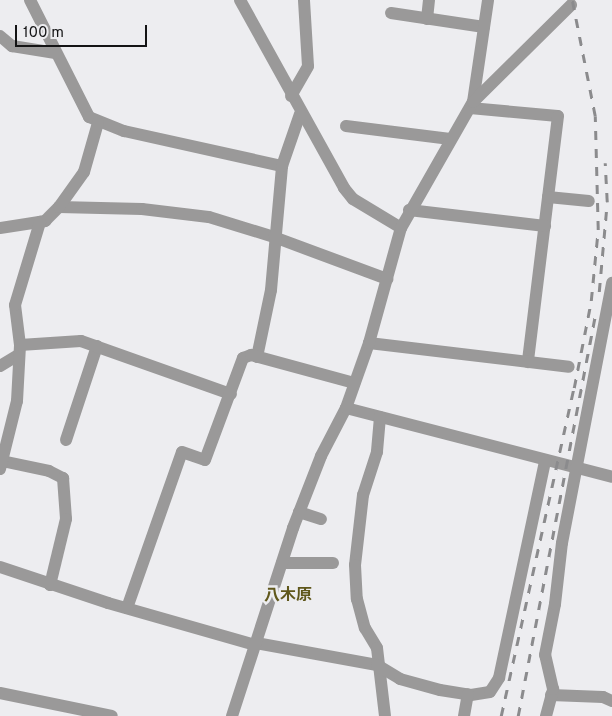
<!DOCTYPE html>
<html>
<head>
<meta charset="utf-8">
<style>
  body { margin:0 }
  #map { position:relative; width:612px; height:716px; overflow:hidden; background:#ededf0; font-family:Overpass,"Noto Sans JP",sans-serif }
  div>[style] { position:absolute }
  .minor>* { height:12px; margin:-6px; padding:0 6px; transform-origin:6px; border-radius:6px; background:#9a9999 }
  .rail>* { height:2.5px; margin-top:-1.25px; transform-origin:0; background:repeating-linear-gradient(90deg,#8b8b8d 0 9px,transparent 0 18px) }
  span { translate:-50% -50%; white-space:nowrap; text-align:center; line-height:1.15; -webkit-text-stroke:5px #ededf0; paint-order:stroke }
  .quarter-label { font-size:16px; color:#5f571b; font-weight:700 }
  .scale { position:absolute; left:15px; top:25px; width:132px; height:22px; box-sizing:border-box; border:2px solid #141415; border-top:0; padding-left:6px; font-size:15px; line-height:18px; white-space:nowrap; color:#141415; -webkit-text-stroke:4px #ededf0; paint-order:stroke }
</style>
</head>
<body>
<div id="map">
  <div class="minor">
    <div style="left:30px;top:0;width:131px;rotate:63.2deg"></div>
    <div style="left:89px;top:117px;width:38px;rotate:22deg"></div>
    <div style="left:124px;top:131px;width:162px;rotate:12.5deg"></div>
    <div style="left:240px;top:0;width:215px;rotate:61deg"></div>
    <div style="left:344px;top:188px;width:14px;rotate:51deg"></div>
    <div style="left:353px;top:199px;width:56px;rotate:31.1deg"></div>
    <div style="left:391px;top:13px;width:94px;rotate:8.6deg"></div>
    <div style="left:427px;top:19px;width:19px;rotate:-84deg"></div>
    <div style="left:0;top:36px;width:16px;rotate:40deg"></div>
    <div style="left:12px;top:46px;width:44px;rotate:9.2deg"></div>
    <div style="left:291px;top:96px;width:34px;rotate:-60deg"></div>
    <div style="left:308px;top:66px;width:66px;rotate:-93.5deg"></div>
    <div style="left:473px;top:102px;width:103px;rotate:-81.6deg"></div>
    <div style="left:470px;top:108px;width:88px;rotate:5.2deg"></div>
    <div style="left:558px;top:116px;width:248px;rotate:97deg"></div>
    <div style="left:346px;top:126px;width:105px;rotate:7.1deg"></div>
    <div style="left:548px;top:197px;width:41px;rotate:5.6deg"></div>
    <div style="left:59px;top:207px;width:83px;rotate:1.4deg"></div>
    <div style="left:142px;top:209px;width:67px;rotate:6.8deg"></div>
    <div style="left:209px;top:217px;width:68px;rotate:17.1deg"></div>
    <div style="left:274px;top:237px;width:121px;rotate:20.4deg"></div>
    <div style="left:409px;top:210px;width:137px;rotate:6.7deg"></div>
    <div style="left:0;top:228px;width:46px;rotate:-8.8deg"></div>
    <div style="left:45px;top:221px;width:20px;rotate:-45deg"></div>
    <div style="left:59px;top:207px;width:43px;rotate:-54.5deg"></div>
    <div style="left:84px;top:172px;width:51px;rotate:-74.1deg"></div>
    <div style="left:369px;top:343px;width:201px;rotate:6.8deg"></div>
    <div style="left:20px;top:345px;width:40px;rotate:-97.1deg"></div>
    <div style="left:15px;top:305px;width:87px;rotate:-73.2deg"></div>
    <div style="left:257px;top:357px;width:68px;rotate:-78.2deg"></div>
    <div style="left:271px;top:290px;width:124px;rotate:-84.9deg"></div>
    <div style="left:282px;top:166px;width:55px;rotate:-70.9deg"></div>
    <div style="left:0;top:366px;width:21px;rotate:-31deg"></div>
    <div style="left:346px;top:408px;width:275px;rotate:14.5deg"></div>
    <div style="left:380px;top:417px;width:35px;rotate:95deg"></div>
    <div style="left:377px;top:452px;width:45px;rotate:108deg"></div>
    <div style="left:363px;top:495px;width:70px;rotate:96.5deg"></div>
    <div style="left:355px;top:565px;width:34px;rotate:87deg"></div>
    <div style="left:357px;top:599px;width:30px;rotate:75deg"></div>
    <div style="left:365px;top:628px;width:23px;rotate:59deg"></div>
    <div style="left:377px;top:648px;width:68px;rotate:83.3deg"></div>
    <div style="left:66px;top:440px;width:99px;rotate:-71.7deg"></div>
    <div style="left:2px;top:461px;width:48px;rotate:12deg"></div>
    <div style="left:49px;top:471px;width:16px;rotate:27deg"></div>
    <div style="left:63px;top:478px;width:41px;rotate:85.8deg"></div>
    <div style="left:66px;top:519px;width:68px;rotate:103.6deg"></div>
    <div style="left:0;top:469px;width:70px;rotate:-76deg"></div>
    <div style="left:17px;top:401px;width:56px;rotate:-86.9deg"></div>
    <div style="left:20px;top:345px;width:61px;rotate:-3.8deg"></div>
    <div style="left:81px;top:341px;width:159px;rotate:19.5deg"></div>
    <div style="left:299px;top:512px;width:23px;rotate:18deg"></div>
    <div style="left:282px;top:563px;width:51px"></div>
    <div style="left:0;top:567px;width:114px;rotate:18.4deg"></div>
    <div style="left:108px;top:603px;width:153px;rotate:15.9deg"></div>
    <div style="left:127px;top:608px;width:165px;rotate:-70.6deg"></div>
    <div style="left:182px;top:452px;width:24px;rotate:19deg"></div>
    <div style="left:205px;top:460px;width:109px;rotate:-69.6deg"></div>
    <div style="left:243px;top:358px;width:9px;rotate:-21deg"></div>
    <div style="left:251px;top:355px;width:107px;rotate:15.2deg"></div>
    <div style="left:256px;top:643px;width:123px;rotate:10.3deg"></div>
    <div style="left:377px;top:665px;width:27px;rotate:31deg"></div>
    <div style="left:400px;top:679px;width:41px;rotate:15.4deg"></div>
    <div style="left:440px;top:690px;width:31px;rotate:9deg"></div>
    <div style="left:471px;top:695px;width:19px;rotate:-9deg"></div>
    <div style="left:490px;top:692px;width:17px;rotate:-57deg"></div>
    <div style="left:499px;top:678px;width:222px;rotate:-78deg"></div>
    <div style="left:0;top:693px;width:114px;rotate:11.6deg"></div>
    <div style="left:551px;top:695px;width:52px;rotate:2.2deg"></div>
    <div style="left:603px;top:697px;width:10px;rotate:24deg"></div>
    <div style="left:232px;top:716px;width:198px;rotate:-72deg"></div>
    <div style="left:293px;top:528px;width:77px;rotate:-68.7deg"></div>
    <div style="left:321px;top:456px;width:54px;rotate:-62.5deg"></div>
    <div style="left:346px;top:408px;width:69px;rotate:-70.5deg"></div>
    <div style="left:369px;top:343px;width:119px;rotate:-74.5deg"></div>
    <div style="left:401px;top:228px;width:145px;rotate:-60.3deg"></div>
    <div style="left:473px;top:102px;width:138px;rotate:-44.7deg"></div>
    <div style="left:464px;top:716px;width:22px;rotate:-80deg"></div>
    <div style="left:546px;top:716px;width:28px;rotate:-75deg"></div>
    <div style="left:553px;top:689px;width:35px;rotate:-103deg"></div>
    <div style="left:545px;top:655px;width:52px;rotate:-78.9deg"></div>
    <div style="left:555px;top:604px;width:61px;rotate:-83.5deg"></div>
    <div style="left:562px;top:543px;width:265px;rotate:-79.1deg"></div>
  </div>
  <div class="rail">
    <div style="left:599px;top:292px;width:90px;rotate:-84.9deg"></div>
    <div style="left:607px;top:202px;width:39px;rotate:-93deg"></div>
    <div style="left:501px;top:716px;width:336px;rotate:-77.5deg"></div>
    <div style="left:574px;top:388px;width:89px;rotate:-78.9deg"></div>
    <div style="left:591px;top:301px;width:71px;rotate:-84.4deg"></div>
    <div style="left:598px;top:230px;width:114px;rotate:-91.5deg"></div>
    <div style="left:595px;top:116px;width:118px;rotate:-101.2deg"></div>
    <div style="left:518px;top:716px;width:406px;rotate:-79.1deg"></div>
  </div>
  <div class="quarter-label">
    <span style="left:288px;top:596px">八木原</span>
  </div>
  <div class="scale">100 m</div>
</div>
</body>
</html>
